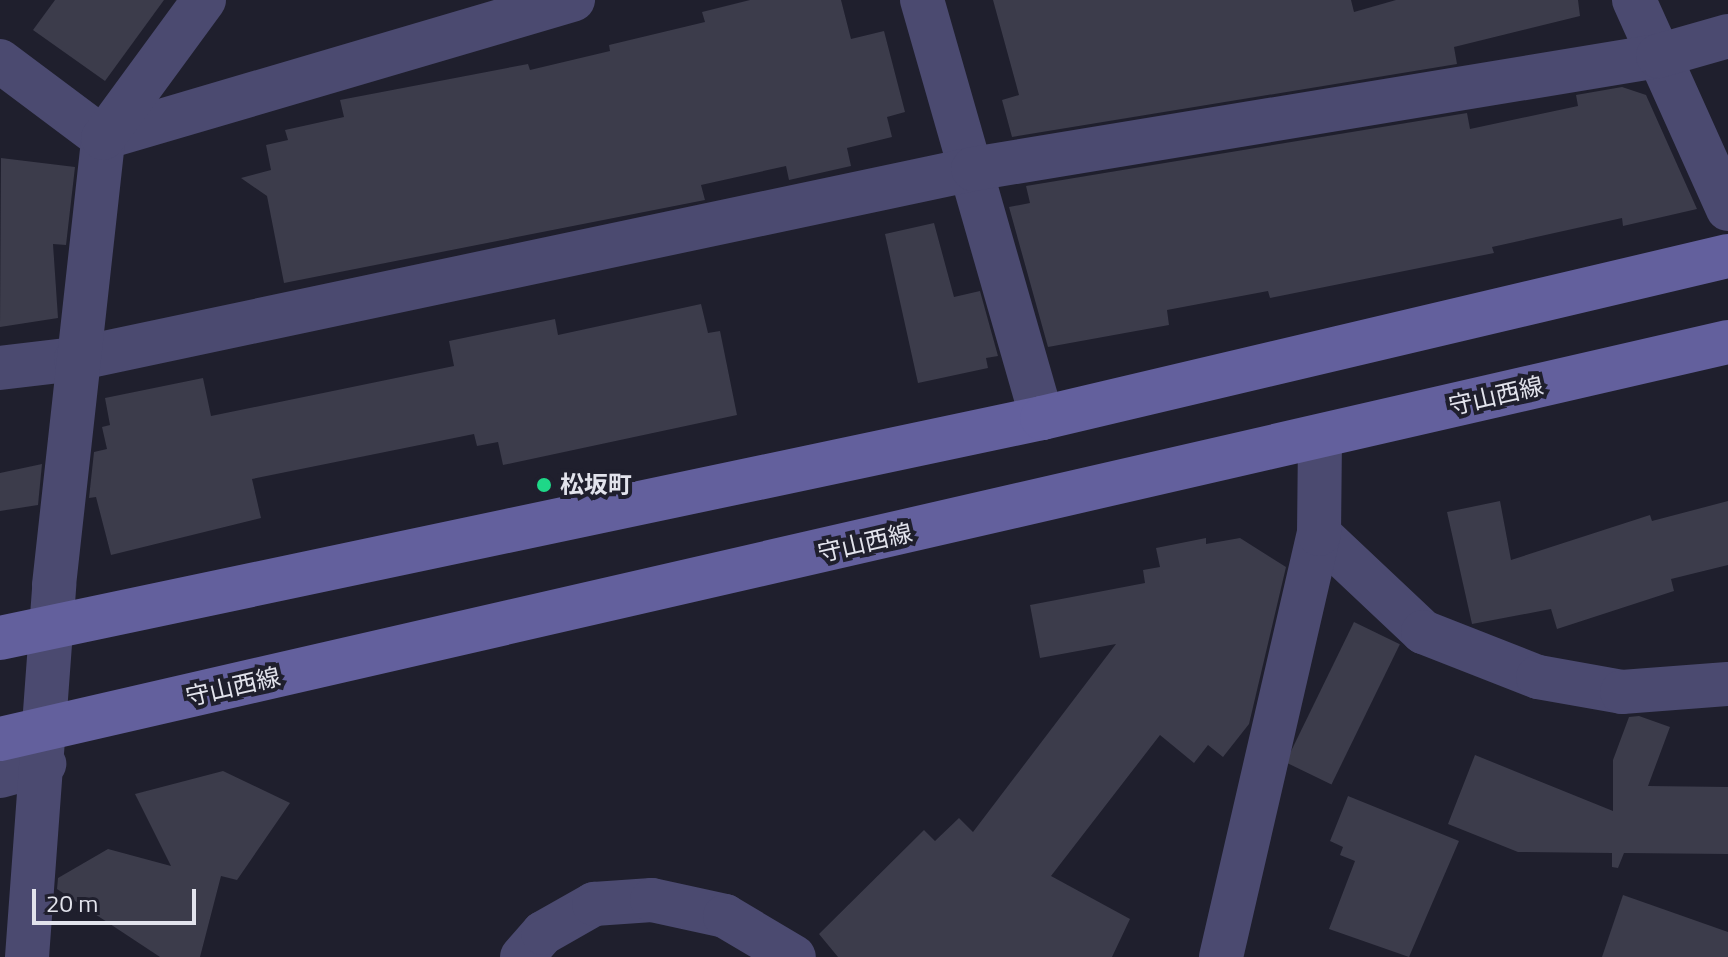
<!DOCTYPE html>
<html>
<head>
<meta charset="utf-8">
<style>
  body { margin:0 }
  #map { position:relative; width:1728px; height:957px; overflow:hidden; background:#1f1f2d; font-family:"Titillium Web","Noto Sans JP",sans-serif }
  div>[style] { position:absolute }
  .building>* { inset:0; background:#3c3c4b; transform-origin:0 0 }
  .street>* { height:44px; margin:-22px; padding:0 22px; transform-origin:22px; border-radius:22px; background:#4b4a70 }
  .secondary>* { height:44px; margin:-22px; padding:0 22px; transform-origin:22px; border-radius:22px; background:#63609d }
  .dots>* { width:22px; height:22px; translate:-50% -50%; box-sizing:border-box; border:4px solid #1f1f2d; border-radius:50% }
  span { translate:-50% -50%; white-space:nowrap; text-align:center; line-height:1.15; -webkit-text-stroke:8px #1f1f2d; paint-order:stroke }
  .street-label { font-size:24px; color:#e2e3ec }
  .poi-label { font-size:24px; color:#e2e3ec; font-weight:700 }
  .left { translate:0 -50%; text-align:left }
  .scale { position:absolute; left:32px; top:889px; width:164px; height:36px; box-sizing:border-box; border:4px solid #e2e3ec; border-top:0; padding-left:10px; font-size:24px; line-height:28px; white-space:nowrap; color:#e2e3ec; -webkit-text-stroke:6px #1f1f2d; paint-order:stroke }
</style>
</head>
<body>
<div id="map">
  <div class="building">
    <div style="clip-path:polygon(55px 0,164px 0,105px 81px,33px 30px)"></div>
    <div style="clip-path:polygon(750px 0,841px 0,851px 39px,884px 31px,905px 112px,887px 117px,892px 137px,847px 148px,851px 166px,789px 180px,786px 166px,701px 185px,705px 200px,284px 283px,267px 196px,241px 178px,271px 170px,266px 145px,288px 140px,285px 130px,344px 117px,340px 100px,528px 64px,530px 70px,610px 51px,609px 45px,705px 22px,702px 12px)"></div>
    <div style="clip-path:polygon(993px 0,1351px 0,1354px 12px,1396px 0,1578px 0,1580px 16px,1454px 47px,1457px 64px,1012px 137px,1002px 100px,1019px 95px)"></div>
    <div style="clip-path:polygon(1622px 87px,1646px 95px,1697px 209px,1623px 226px,1622px 218px,1492px 247px,1494px 253px,1270px 298px,1268px 291px,1167px 310px,1169px 325px,1048px 347px,1009px 207px,1030px 203px,1026px 186px,1467px 113px,1470px 129px,1578px 106px,1576px 95px)"></div>
    <div style="clip-path:polygon(1px 158px,75px 167px,66px 245px,53px 244px,58px 318px,0 327px)"></div>
    <div style="clip-path:polygon(934px 223px,954px 297px,980px 291px,998px 356px,986px 358px,988px 368px,918px 383px,885px 234px)"></div>
    <div style="clip-path:polygon(701px 304px,708px 333px,720px 331px,737px 415px,503px 465px,498px 442px,477px 446px,474px 434px,252px 479px,261px 518px,111px 555px,96px 497px,89px 498px,94px 452px,107px 449px,102px 427px,110px 425px,105px 398px,203px 378px,211px 416px,454px 366px,449px 341px,555px 319px,558px 335px)"></div>
    <div style="clip-path:polygon(42px 464px,38px 505px,0 511px,0 473px)"></div>
    <div style="clip-path:polygon(1500px 501px,1511px 560px,1650px 515px,1652px 521px,1728px 501px,1728px 565px,1671px 579px,1674px 591px,1557px 629px,1551px 609px,1472px 624px,1447px 512px)"></div>
    <div style="clip-path:polygon(1206px 538px,1206px 544px,1240px 538px,1286px 567px,1249px 724px,1223px 757px,1208px 745px,1194px 763px,1160px 735px,1051px 876px,1130px 919px,1112px 957px,838px 957px,819px 934px,924px 830px,935px 841px,959px 818px,973px 832px,1116px 644px,1040px 658px,1030px 605px,1145px 583px,1143px 570px,1160px 567px,1156px 548px)"></div>
    <div style="left:1354px;top:622px;width:51px;height:156px;rotate:26deg"></div>
    <div style="clip-path:polygon(1639px 716px,1670px 727px,1648px 786px,1728px 787px,1728px 854px,1624px 853px,1618px 868px,1612px 867px,1612px 853px,1518px 852px,1448px 824px,1475px 755px,1613px 811px,1613px 760px,1629px 717px)"></div>
    <div style="clip-path:polygon(223px 771px,290px 803px,237px 880px,221px 876px,200px 957px,160px 957px,57px 889px,58px 878px,108px 849px,171px 866px,135px 794px)"></div>
    <div style="clip-path:polygon(1348px 796px,1459px 841px,1409px 957px,1329px 929px,1355px 861px,1340px 855px,1343px 847px,1330px 841px)"></div>
    <div style="clip-path:polygon(1623px 895px,1728px 932px,1728px 957px,1602px 957px)"></div>
  </div>
  <div class="street">
    <div style="left:922px;top:0;width:435px;rotate:74deg"></div>
    <div style="left:1634px;top:0;width:229px;rotate:65.8deg"></div>
    <div style="left:0;top:61px;width:129px;rotate:36.8deg"></div>
    <div style="left:103px;top:138px;width:490px;rotate:-16.4deg"></div>
    <div style="left:0;top:368px;width:77px;rotate:-6.8deg"></div>
    <div style="left:76px;top:359px;width:917px;rotate:-11.96deg"></div>
    <div style="left:973px;top:169px;width:694px;rotate:-9.37deg"></div>
    <div style="left:1658px;top:56px;width:73px;rotate:-15.9deg"></div>
    <div style="left:1319px;top:534px;width:143px;rotate:43.3deg"></div>
    <div style="left:1423px;top:632px;width:123px;rotate:21.4deg"></div>
    <div style="left:1538px;top:677px;width:85px;rotate:10.1deg"></div>
    <div style="left:1622px;top:692px;width:106px;rotate:-4.3deg"></div>
    <div style="left:0;top:776px;width:46px;rotate:-15.3deg"></div>
    <div style="left:27px;top:957px;width:373px;rotate:-85.8deg"></div>
    <div style="left:54px;top:585px;width:450px;rotate:-83.7deg"></div>
    <div style="left:103px;top:138px;width:171px;rotate:-53.8deg"></div>
    <div style="left:522px;top:957px;width:32px;rotate:-49deg"></div>
    <div style="left:543px;top:933px;width:59px;rotate:-29.6deg"></div>
    <div style="left:594px;top:904px;width:58px;rotate:-3.9deg"></div>
    <div style="left:652px;top:900px;width:75px;rotate:12.4deg"></div>
    <div style="left:725px;top:916px;width:80px;rotate:30.7deg"></div>
    <div style="left:1221px;top:957px;width:434px;rotate:-77deg"></div>
    <div style="left:1319px;top:534px;width:97px;rotate:-89.4deg"></div>
  </div>
  <div class="secondary">
    <div style="left:0;top:638px;width:1065px;rotate:-11.92deg"></div>
    <div style="left:1042px;top:418px;width:705px;rotate:-13.29deg"></div>
    <div style="left:0;top:739px;width:1773px;rotate:-12.94deg"></div>
  </div>
  <div class="dots">
    <div style="left:544px;top:485px;background:#1ed888"></div>
  </div>
  <div class="street-label">
    <span style="left:1496px;top:396px;rotate:-13deg">守山西線</span>
    <span style="left:865px;top:543px;rotate:-13deg">守山西線</span>
    <span style="left:233px;top:687px;rotate:-13deg">守山西線</span>
  </div>
  <div class="poi-label">
    <span class="left" style="left:560px;top:485px">松坂町</span>
  </div>
  <div class="scale">20 m</div>
</div>
</body>
</html>
